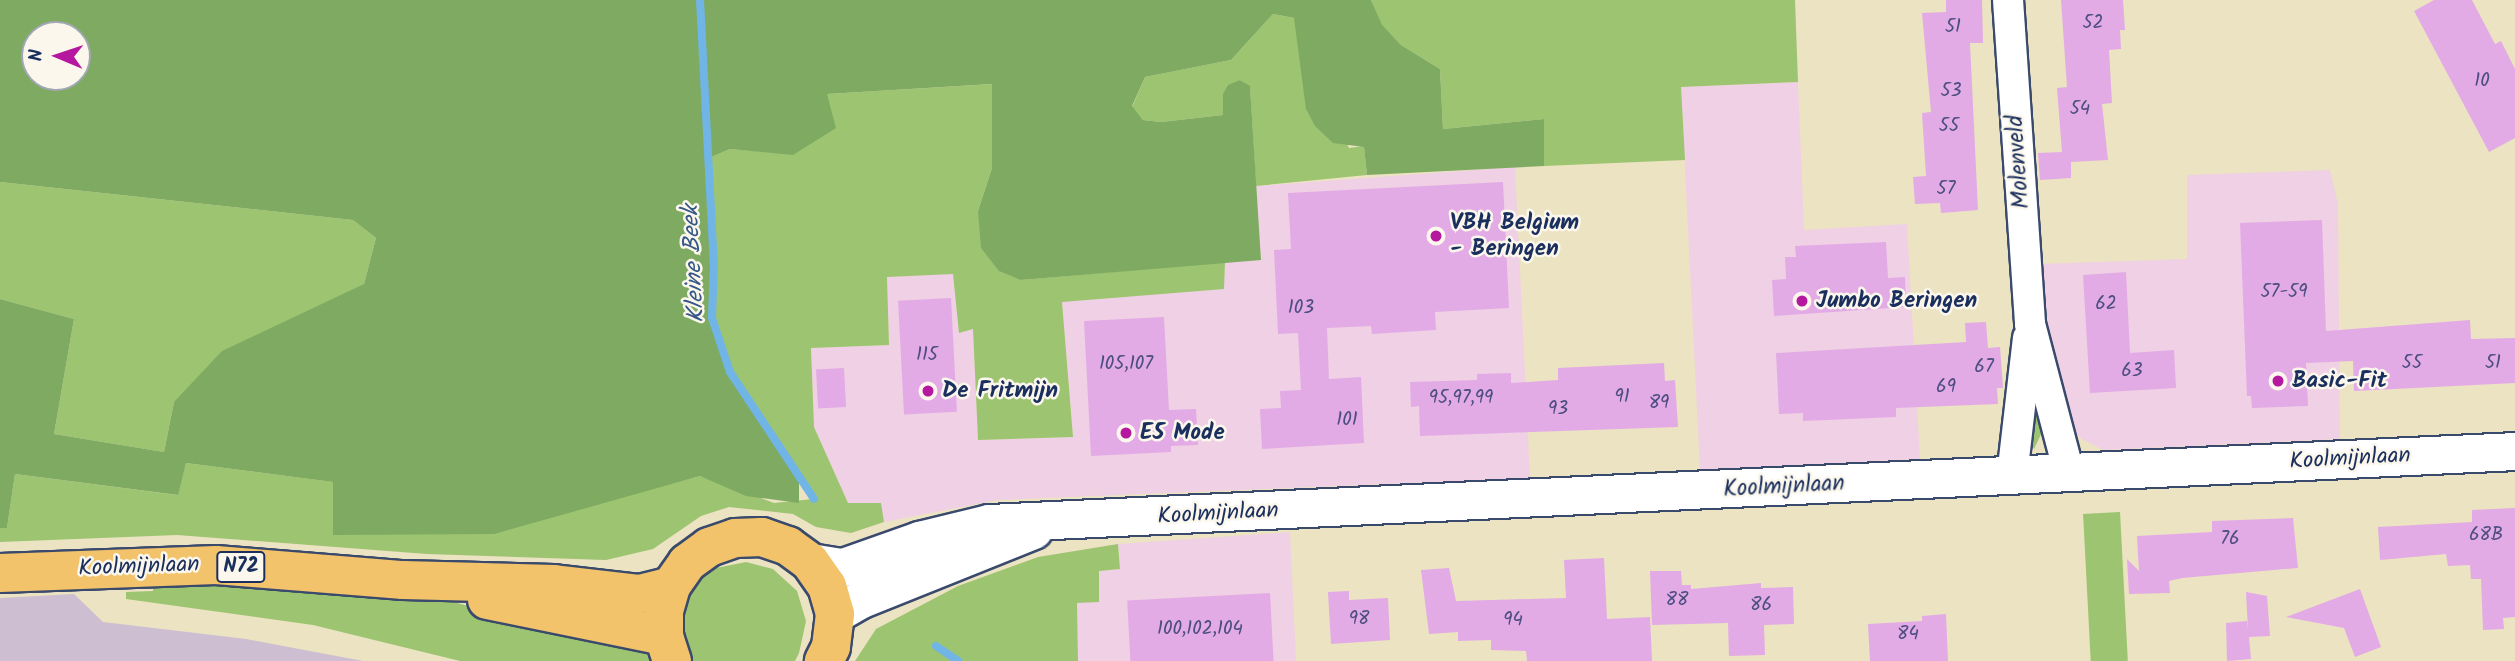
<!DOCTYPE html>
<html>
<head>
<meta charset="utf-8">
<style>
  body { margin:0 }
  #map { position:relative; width:2515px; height:661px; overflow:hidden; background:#ebe3c2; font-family:Kalam,sans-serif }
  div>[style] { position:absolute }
  .built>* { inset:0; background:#f0d0e4 }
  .industrial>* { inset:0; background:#cebed1 }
  .green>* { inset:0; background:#9dc470; transform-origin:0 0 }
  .forest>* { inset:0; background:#7eaa62 }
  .stream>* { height:8px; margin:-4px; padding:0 4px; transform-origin:4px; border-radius:4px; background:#70b5e6 }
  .building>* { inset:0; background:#e2abe6; transform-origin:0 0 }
  .roads { filter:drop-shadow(2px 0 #3a4a6d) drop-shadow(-2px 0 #3a4a6d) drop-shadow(0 2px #3a4a6d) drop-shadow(0 -2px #3a4a6d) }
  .minor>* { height:30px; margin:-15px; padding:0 15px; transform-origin:15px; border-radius:15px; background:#fff }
  .tertiary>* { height:37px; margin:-18.5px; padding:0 18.5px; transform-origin:18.5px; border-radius:18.5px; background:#fff }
  .primary>* { height:38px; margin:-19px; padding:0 19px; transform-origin:19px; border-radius:19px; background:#f2c36a }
  .dots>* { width:19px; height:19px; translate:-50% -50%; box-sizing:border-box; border:4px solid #fbf7ec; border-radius:50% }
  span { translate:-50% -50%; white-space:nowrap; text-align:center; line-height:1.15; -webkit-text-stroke:5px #fbf7ec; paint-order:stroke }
  .number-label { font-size:19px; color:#4d4e80 }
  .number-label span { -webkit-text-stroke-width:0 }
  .shield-label span { padding:2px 5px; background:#fbf7ec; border:2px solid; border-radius:5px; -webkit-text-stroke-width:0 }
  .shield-label { font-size:21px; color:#1b2f5e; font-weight:700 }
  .street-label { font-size:23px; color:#1b2f5e }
  .poi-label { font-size:23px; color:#1b2f5e; font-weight:700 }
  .left { translate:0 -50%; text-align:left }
  .water-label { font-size:24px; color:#355787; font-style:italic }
  .north { position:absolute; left:21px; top:21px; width:70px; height:70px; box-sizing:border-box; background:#fbf7ec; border:2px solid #a1a7b3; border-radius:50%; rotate:272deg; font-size:19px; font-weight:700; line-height:28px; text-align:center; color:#1b2f5e }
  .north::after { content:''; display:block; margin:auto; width:24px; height:32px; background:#b5179e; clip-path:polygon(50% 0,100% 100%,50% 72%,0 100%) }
</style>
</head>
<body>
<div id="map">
  <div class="built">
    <div style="clip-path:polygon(1798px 82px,1804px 230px,1907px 224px,1920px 459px,1700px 470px,1681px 87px)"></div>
    <div style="clip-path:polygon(1515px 167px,1530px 478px,998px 500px,884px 522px,881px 504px,848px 503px,814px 427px,811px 348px,889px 345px,887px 277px,953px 273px,959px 333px,973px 329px,978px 440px,1073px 437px,1062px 301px,1223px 289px,1225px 262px,1261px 260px,1256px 186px)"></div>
    <div style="clip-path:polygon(2330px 170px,2338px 204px,2340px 439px,2104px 450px,2083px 440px,2072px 429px,2057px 386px,2039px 264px,2187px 259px,2187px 175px)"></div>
    <div style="clip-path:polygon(1290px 532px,1296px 661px,1078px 661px,1077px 602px,1099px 602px,1099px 571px,1120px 569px,1118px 544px)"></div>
  </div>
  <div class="industrial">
    <div style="clip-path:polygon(74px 594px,103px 622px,246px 639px,363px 661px,0 661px,0 598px)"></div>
  </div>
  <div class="green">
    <div style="clip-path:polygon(1371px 0,1795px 0,1798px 82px,1681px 87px,1685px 160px,1544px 166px,1544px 119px,1443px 129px,1440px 69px,1401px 45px,1381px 25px)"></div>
    <div style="clip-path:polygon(1273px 14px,1294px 18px,1349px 148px,1364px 146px,1367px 175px,1256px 186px,1250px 87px,1240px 80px,1223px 115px,1161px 122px,1143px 120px,1132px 107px,1145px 77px,1231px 60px)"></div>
    <div style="clip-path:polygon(993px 84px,992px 168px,978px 211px,1021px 280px,1225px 262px,1224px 289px,1062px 302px,1073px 437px,978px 440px,973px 329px,959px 333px,953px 274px,887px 277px,889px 345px,811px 348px,814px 427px,848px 503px,881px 503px,884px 522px,851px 533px,816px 527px,793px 514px,729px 507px,701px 516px,653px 549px,606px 560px,427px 554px,177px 535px,0 542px,0 528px,7px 528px,15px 474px,177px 495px,186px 463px,334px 482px,334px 535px,629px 495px,700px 476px,774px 503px,813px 499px,730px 372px,712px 318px,709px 158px,730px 149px,793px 154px,827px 94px)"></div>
    <div style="clip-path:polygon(0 182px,353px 220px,376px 238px,364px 284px,323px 306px,174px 402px,164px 452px,54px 434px,74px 319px,0 299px)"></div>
    <div style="clip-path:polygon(2031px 370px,2043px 430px,2034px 449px,2030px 440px)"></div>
    <div style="left:2120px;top:512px;width:149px;height:37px;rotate:87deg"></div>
    <div style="clip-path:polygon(1118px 544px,1120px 569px,1099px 571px,1099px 602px,1077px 603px,1078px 661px,855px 661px,876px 629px,958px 586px,1038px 557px)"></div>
    <div style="clip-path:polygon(746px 562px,773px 569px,797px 591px,806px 621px,799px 653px,795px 661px,693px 661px,682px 636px,685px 602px,703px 577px,716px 568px)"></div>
    <div style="clip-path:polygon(154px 580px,375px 592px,453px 602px,649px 652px,655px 661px,460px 661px,313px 625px,126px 599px,126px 592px,153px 591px)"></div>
  </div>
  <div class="forest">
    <div style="clip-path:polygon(evenodd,0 0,1371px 0,1382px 25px,1401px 45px,1440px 69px,1443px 129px,1544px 119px,1544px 166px,1367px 175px,1364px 147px,1333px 143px,1315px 126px,1306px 109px,1294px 18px,1273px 14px,1231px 60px,1145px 77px,1132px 106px,1143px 120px,1161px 122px,1223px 115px,1223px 94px,1228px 85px,1240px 80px,1250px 86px,1261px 260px,1021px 280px,999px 271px,981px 248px,978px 211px,992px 168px,992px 84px,827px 94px,836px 128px,793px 155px,730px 149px,709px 158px,712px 318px,730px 372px,799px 471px,799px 503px,746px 496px,700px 476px,494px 534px,333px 535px,333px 482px,186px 463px,178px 495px,15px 474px,7px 528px,0 528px,0 299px,74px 319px,54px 434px,164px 452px,174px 402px,222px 351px,364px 284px,376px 238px,353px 220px,0 182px,0 0,77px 35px,77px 77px,35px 77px,35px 35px,77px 35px)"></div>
  </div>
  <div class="stream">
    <div style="left:700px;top:0;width:263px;rotate:87deg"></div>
    <div style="left:714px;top:263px;width:55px;rotate:92.1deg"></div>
    <div style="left:712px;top:318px;width:57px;rotate:71.6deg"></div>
    <div style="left:730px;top:372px;width:152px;rotate:56.5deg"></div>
    <div style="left:936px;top:646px;width:27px;rotate:34deg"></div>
  </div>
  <div class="building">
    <div style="clip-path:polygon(1946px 0,1982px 0,1983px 43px,1970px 43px,1978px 210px,1941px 213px,1940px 203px,1915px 204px,1913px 177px,1926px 176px,1922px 113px,1931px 112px,1922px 13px,1946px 12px)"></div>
    <div style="clip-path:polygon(2061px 0,2123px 0,2125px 30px,2120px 30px,2121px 49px,2109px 50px,2112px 103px,2102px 104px,2108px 160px,2071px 162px,2071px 178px,2040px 180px,2038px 153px,2062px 152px,2057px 88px,2067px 87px)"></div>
    <div style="clip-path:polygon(2434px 0,2472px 0,2495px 44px,2501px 41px,2515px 69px,2515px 138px,2489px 152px,2414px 11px)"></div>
    <div style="clip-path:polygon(1503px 182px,1509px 308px,1435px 312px,1436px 330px,1372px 334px,1371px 326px,1327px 328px,1329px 379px,1361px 377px,1364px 443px,1262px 449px,1260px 409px,1281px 408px,1280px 391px,1301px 390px,1298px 333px,1278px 334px,1274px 250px,1291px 249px,1288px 193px)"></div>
    <div style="clip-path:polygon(2322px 220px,2326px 331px,2470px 320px,2471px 339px,2515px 338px,2515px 383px,2354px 391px,2353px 361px,2306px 363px,2308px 406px,2252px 408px,2251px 396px,2247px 396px,2240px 223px)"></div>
    <div style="clip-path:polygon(1886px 242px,1888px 278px,1905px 277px,1906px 307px,1774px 316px,1772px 280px,1786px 279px,1785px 257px,1796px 257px,1795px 246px)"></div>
    <div style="clip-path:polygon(2126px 272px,2130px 353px,2174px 350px,2176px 388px,2090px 393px,2083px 275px)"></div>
    <div style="left:951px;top:298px;width:114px;height:53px;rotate:87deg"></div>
    <div style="clip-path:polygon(1164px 317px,1169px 410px,1196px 409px,1198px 445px,1171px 446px,1171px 452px,1091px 456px,1084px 321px)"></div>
    <div style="clip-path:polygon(1986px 322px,1988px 348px,2000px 347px,2003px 388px,1997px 388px,1998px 404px,1896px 408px,1896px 417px,1803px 421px,1803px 413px,1779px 414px,1776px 353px,1966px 342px,1965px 323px)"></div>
    <div style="clip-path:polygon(1664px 363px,1665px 381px,1675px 380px,1678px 427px,1420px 436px,1419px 406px,1411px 407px,1410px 382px,1477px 380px,1477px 374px,1511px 373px,1511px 383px,1558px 380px,1558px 368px)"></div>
    <div style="left:844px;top:368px;width:39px;height:28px;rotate:87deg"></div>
    <div style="clip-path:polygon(2515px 508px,2515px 617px,2503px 618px,2504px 629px,2483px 630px,2481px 579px,2471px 579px,2470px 565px,2448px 566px,2446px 554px,2380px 560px,2378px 527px,2472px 522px,2472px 510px)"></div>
    <div style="clip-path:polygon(2293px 518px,2298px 568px,2182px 578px,2169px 581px,2170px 593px,2129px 594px,2127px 559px,2139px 571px,2137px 536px,2212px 532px,2212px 521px)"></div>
    <div style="clip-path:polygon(1604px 558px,1607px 619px,1650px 617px,1652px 661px,1527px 661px,1526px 651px,1491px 650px,1491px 640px,1458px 641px,1458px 632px,1429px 634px,1421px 570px,1449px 568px,1456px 601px,1566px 598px,1564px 560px)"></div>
    <div style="clip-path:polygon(1650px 571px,1681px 571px,1682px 585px,1691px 585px,1691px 589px,1761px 583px,1761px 588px,1793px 587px,1794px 624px,1764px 625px,1765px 655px,1729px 656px,1728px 623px,1652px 625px)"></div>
    <div style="clip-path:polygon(2360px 589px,2381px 647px,2355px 657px,2344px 628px,2286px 617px)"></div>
    <div style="clip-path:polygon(1349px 591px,1349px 600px,1388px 598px,1390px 640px,1331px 644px,1328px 592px)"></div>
    <div style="clip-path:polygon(2246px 592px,2267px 596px,2270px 636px,2249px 637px,2251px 659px,2227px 661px,2226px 623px,2247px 621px,2248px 630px)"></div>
    <div style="left:1270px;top:593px;width:68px;height:143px;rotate:87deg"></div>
    <div style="clip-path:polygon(1946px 614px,1948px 661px,1870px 661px,1868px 624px,1922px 621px,1922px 616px)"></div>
  </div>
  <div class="roads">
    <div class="minor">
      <div style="left:2008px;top:0;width:325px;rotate:86.1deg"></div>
      <div style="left:2030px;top:324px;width:154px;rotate:75.3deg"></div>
      <div style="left:2012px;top:476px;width:139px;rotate:-83.4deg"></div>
    </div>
    <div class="tertiary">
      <div style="left:810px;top:562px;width:33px;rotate:9deg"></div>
      <div style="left:843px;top:567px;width:81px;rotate:-19.6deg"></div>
      <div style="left:919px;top:540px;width:72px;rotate:-13.7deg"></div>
      <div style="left:989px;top:523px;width:1528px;rotate:-2.7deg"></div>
      <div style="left:835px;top:614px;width:28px;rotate:-30deg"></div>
      <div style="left:859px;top:600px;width:188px;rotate:-21.9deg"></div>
    </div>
    <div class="primary">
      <div style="left:0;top:573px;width:216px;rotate:-2.1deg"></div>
      <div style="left:216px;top:565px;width:188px;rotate:4.6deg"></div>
      <div style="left:403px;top:580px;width:151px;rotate:1.5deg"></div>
      <div style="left:554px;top:584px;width:87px;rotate:6.6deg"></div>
      <div style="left:640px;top:594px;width:32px;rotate:-14deg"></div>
      <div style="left:487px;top:600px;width:181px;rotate:11.5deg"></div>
      <div style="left:672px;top:661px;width:26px;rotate:-108deg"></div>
      <div style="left:664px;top:636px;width:25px;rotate:-90deg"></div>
      <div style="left:664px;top:611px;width:26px;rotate:-74deg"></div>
      <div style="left:671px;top:586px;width:28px;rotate:-55deg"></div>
      <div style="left:687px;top:563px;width:27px;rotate:-36deg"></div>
      <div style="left:709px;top:547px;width:28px;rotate:-19deg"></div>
      <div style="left:735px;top:538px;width:27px;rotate:-2deg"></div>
      <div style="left:762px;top:537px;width:28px;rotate:19deg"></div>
      <div style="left:788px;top:546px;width:27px;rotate:36deg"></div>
      <div style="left:810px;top:562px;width:29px;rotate:55deg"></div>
      <div style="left:827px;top:586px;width:29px;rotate:74deg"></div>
      <div style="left:835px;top:614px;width:33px;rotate:97deg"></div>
      <div style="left:831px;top:647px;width:16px;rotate:117deg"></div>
    </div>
  </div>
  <div class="dots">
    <div style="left:1436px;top:236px;background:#b5179e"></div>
    <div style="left:1802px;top:301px;background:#b5179e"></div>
    <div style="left:2278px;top:381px;background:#b5179e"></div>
    <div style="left:928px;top:391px;background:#b5179e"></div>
    <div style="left:1126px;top:433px;background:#b5179e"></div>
  </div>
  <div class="number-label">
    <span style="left:2093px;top:24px">52</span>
    <span style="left:1953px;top:28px">51</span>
    <span style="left:2482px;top:82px">10</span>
    <span style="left:1951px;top:92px">53</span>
    <span style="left:2080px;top:110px">54</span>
    <span style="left:1949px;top:127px">55</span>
    <span style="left:1946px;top:190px">57</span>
    <span style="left:2284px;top:293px">57-59</span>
    <span style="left:2106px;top:305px">62</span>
    <span style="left:1301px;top:309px">103</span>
    <span style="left:927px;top:356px">115</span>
    <span style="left:2412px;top:364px">55</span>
    <span style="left:2493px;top:364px">51</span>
    <span style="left:1126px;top:365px">105,107</span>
    <span style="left:1984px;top:368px">67</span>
    <span style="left:2132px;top:372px">63</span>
    <span style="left:1946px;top:388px">69</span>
    <span style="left:1622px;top:398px">91</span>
    <span style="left:1461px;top:399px">95,97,99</span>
    <span style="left:1659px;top:404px">89</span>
    <span style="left:1558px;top:410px">93</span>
    <span style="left:1347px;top:421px">101</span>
    <span style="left:2486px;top:536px">68B</span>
    <span style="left:2230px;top:540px">76</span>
    <span style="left:1677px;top:601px">88</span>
    <span style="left:1761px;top:606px">86</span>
    <span style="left:1359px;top:620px">98</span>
    <span style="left:1513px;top:621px">94</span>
    <span style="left:1200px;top:630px">100,102,104</span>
    <span style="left:1908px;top:635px">84</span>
  </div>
  <div class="shield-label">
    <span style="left:241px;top:567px">N72</span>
  </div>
  <div class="street-label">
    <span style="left:2019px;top:162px;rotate:-94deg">Molenveld</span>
    <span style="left:2350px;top:459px;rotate:-3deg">Koolmijnlaan</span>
    <span style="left:1784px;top:487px;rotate:-3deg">Koolmijnlaan</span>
    <span style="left:1218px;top:514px;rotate:-3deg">Koolmijnlaan</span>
    <span style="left:139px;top:567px;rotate:-2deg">Koolmijnlaan</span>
  </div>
  <div class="poi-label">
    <span class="left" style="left:1450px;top:236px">VBH Belgium<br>- Beringen</span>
    <span class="left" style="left:1816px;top:301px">Jumbo Beringen</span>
    <span class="left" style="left:2292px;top:381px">Basic-Fit</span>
    <span class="left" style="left:942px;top:391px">De Fritmijn</span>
    <span class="left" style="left:1140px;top:433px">E5 Mode</span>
  </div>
  <div class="water-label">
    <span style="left:694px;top:264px;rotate:-93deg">Kleine Beek</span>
  </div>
  <div class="north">N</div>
</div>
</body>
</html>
